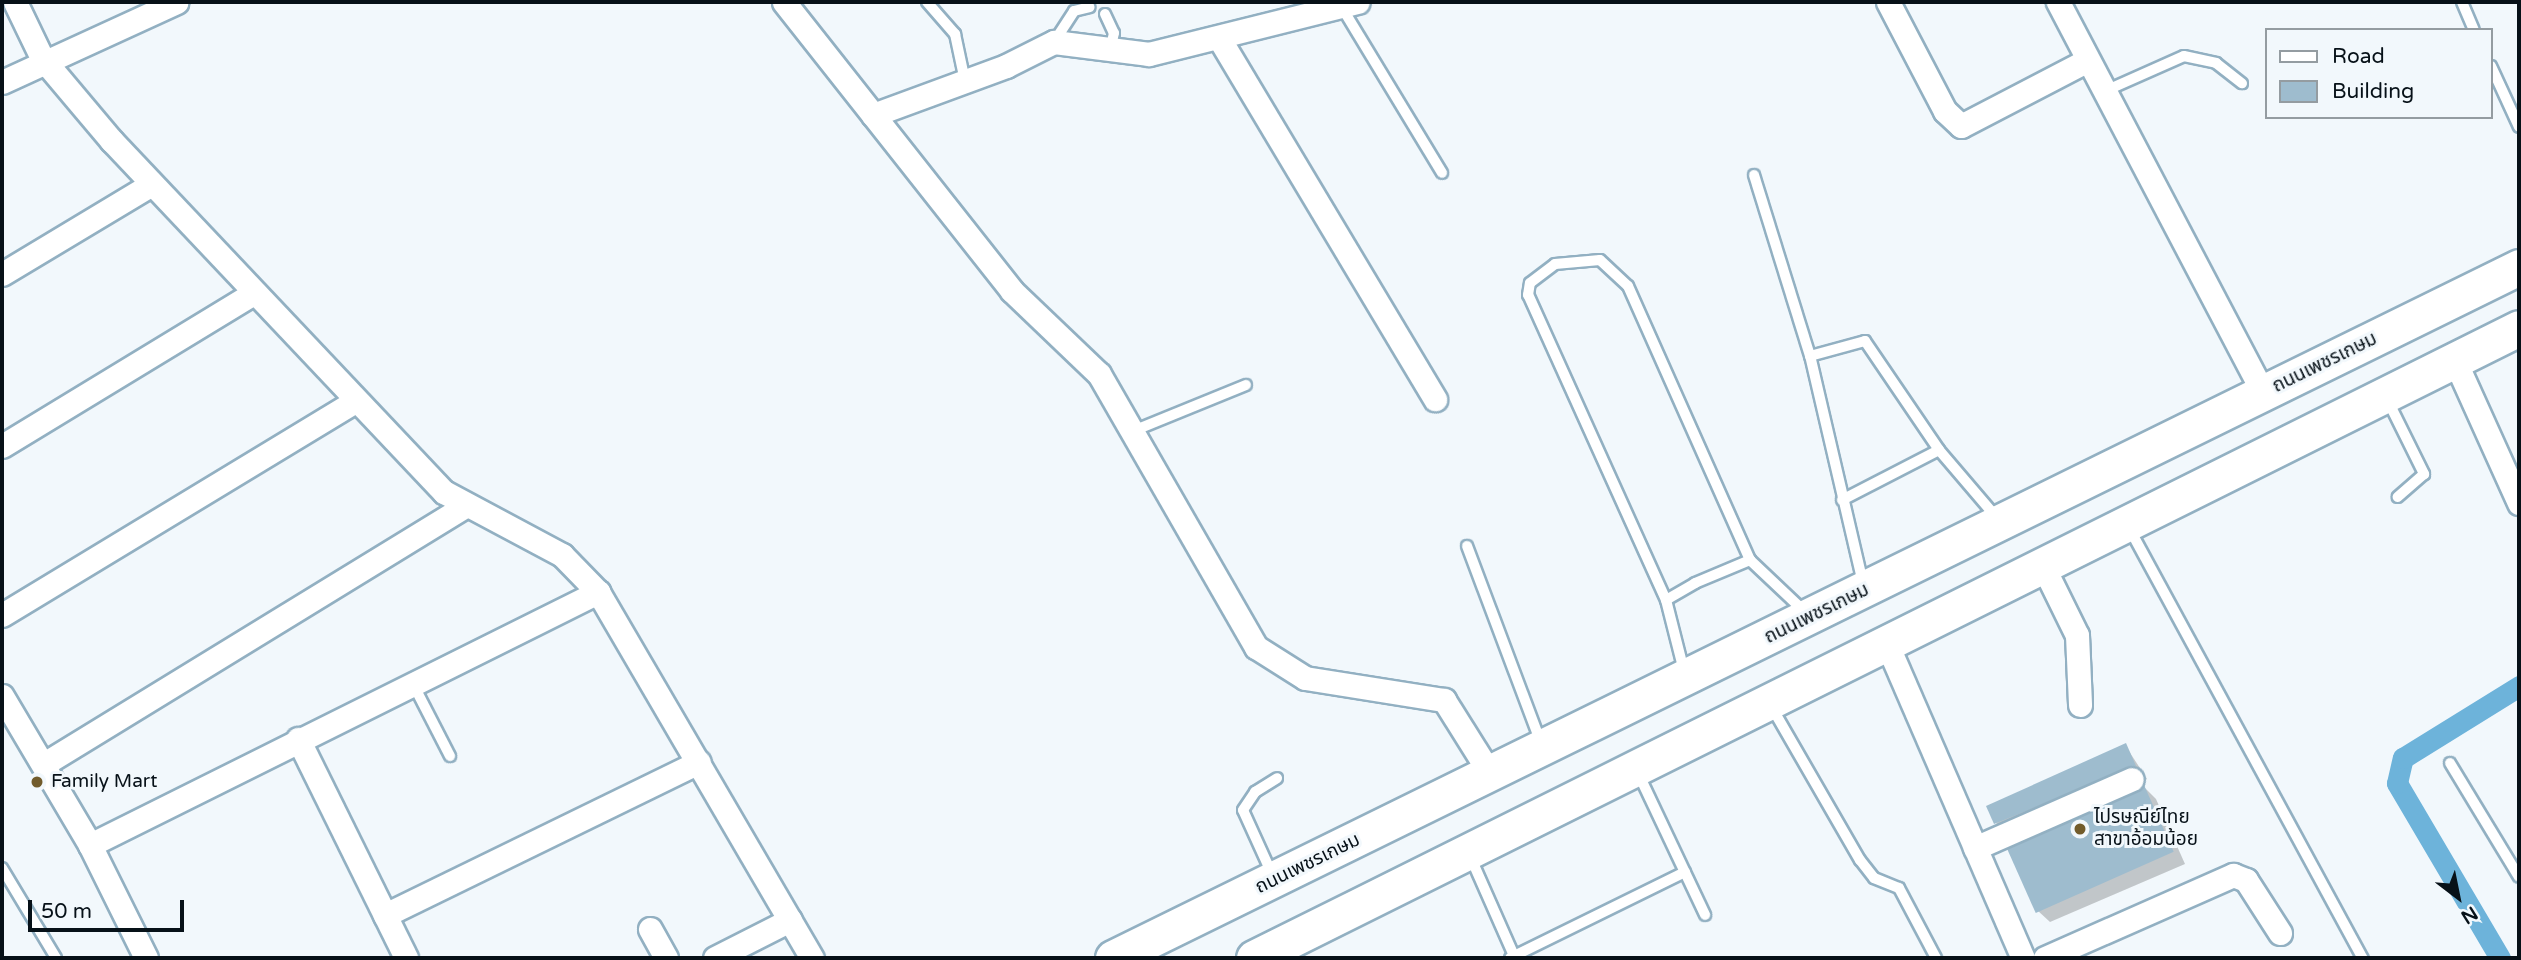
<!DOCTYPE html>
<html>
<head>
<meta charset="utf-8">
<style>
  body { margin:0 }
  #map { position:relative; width:2521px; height:960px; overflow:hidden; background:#f2f8fc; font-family:"Varela Round","Noto Sans Thai",sans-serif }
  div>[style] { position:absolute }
  .shadow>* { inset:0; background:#0003 }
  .canal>* { height:21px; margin:-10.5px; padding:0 10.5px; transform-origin:10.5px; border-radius:10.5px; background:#6db3da }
  .building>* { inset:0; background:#9ebcce; transform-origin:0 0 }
  .roads { filter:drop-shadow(2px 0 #92b0c2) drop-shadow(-2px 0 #92b0c2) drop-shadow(0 2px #92b0c2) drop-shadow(0 -2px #92b0c2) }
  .lane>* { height:10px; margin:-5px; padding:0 5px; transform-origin:5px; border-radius:5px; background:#fff }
  .street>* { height:23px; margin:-11.5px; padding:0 11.5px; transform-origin:11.5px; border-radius:11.5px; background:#fff }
  .primary>* { height:35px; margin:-17.5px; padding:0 17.5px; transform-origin:17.5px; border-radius:17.5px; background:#fff }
  .dots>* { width:19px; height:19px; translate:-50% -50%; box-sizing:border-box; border:4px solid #f2f8fc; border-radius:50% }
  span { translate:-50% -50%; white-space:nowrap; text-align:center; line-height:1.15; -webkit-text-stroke:6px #f2f8fc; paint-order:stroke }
  .street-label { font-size:19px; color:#071118 }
  .poi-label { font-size:19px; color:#071118 }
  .left { translate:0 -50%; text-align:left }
  .frame { position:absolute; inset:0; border:4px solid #071118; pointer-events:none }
  .legend { position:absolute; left:2265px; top:28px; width:228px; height:91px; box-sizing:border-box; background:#f2f8fc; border:2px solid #949ca1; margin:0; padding:9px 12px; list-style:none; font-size:21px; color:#071118 }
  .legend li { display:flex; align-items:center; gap:14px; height:35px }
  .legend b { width:35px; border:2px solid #949ca1 }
  .north { position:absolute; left:2423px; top:862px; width:70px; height:70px; -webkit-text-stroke:5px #f2f8fc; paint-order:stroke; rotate:148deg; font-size:19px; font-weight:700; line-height:28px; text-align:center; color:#071118 }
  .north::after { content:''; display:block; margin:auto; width:24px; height:32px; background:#071118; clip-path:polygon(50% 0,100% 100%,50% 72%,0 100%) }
  .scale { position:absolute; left:28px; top:900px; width:156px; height:32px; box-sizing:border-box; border:4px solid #071118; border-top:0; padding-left:9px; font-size:21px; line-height:24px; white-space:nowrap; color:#071118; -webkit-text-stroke:5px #f2f8fc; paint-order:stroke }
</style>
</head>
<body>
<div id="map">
  <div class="shadow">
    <div style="clip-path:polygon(2125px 745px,2147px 779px,2008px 836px,1996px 823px)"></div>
    <div style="clip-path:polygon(2144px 787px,2156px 799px,2185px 864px,2050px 922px,2037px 910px)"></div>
  </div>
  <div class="canal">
    <div style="left:2500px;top:958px;width:203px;rotate:-120.5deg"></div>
    <div style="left:2397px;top:783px;width:26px;rotate:-77deg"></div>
    <div style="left:2403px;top:758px;width:137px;rotate:-31.8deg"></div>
  </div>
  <div class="building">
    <div style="clip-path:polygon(2126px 743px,2136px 766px,1994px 824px,1986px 806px)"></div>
    <div style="left:2144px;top:785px;width:73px;height:151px;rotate:66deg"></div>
  </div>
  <div class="roads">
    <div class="lane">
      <div style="left:927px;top:2px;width:43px;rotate:48.8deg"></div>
      <div style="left:955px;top:34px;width:48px;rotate:78deg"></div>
      <div style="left:2462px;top:2px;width:30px;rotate:67deg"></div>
      <div style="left:1341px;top:6px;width:195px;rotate:58.8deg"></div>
      <div style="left:1105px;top:14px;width:21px;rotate:65deg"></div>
      <div style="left:1114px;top:33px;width:17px;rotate:103deg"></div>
      <div style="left:1054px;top:42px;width:37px;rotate:-57deg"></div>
      <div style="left:1074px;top:11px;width:16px;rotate:-14deg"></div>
      <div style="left:2491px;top:66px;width:67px;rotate:65.3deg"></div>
      <div style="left:2105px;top:91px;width:86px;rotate:-23.9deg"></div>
      <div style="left:2184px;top:56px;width:33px;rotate:12deg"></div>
      <div style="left:2216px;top:63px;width:33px;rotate:38deg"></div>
      <div style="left:1754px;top:175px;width:189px;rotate:72.8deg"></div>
      <div style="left:2387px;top:399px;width:84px;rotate:63.7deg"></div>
      <div style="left:2424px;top:474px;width:35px;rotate:139deg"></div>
      <div style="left:1133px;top:431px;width:122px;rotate:-22.2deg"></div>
      <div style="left:1842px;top:500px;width:109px;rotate:-27.3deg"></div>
      <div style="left:2128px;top:526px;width:492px;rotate:61.5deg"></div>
      <div style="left:1467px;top:546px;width:210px;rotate:69.4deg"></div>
      <div style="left:1863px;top:583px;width:233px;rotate:-103.1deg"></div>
      <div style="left:1810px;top:356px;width:57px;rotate:-15.3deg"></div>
      <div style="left:1865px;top:341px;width:132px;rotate:55.8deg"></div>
      <div style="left:1939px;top:450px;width:89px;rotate:49.5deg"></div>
      <div style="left:1666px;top:600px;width:335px;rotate:-114.3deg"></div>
      <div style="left:1528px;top:295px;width:12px;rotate:-81deg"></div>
      <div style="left:1530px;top:283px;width:31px;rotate:-37deg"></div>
      <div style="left:1555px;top:264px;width:45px;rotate:-5.1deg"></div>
      <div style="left:1600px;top:260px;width:38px;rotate:43deg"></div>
      <div style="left:1628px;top:286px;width:300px;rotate:66deg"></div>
      <div style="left:1684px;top:671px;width:73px;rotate:-104.2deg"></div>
      <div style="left:1666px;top:600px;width:34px;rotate:-30deg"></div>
      <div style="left:1695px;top:583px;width:60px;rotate:-22.7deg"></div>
      <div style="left:1750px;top:560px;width:77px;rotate:43.4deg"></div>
      <div style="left:413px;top:684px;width:81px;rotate:62.8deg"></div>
      <div style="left:1771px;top:706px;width:178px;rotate:60deg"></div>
      <div style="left:1860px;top:860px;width:23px;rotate:52deg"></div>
      <div style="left:1874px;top:878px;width:27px;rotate:22deg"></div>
      <div style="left:1899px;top:888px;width:79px;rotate:62.1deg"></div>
      <div style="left:2450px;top:763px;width:133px;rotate:58.8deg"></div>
      <div style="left:1638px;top:773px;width:157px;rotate:64.7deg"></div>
      <div style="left:1470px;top:856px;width:111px;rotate:66.2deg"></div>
      <div style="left:2px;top:868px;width:105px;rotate:59deg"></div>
      <div style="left:1272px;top:874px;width:70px;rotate:-114.4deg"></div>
      <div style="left:1243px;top:810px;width:22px;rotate:-56deg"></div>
      <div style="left:1255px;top:792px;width:26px;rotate:-32deg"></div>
      <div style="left:1510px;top:958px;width:195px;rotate:-26.2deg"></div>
    </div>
    <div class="street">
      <div style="left:15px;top:2px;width:62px;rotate:64.3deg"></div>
      <div style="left:42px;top:58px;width:109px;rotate:49.9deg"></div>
      <div style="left:112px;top:141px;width:483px;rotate:46.6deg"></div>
      <div style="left:444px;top:492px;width:134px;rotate:28.1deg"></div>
      <div style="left:562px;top:555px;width:52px;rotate:45.8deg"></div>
      <div style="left:598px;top:592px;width:424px;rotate:59.7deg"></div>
      <div style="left:784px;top:2px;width:368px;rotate:51.7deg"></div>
      <div style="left:1012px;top:291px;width:120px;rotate:43.7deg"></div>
      <div style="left:1099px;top:374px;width:315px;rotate:60.1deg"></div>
      <div style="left:1256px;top:647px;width:58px;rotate:32.3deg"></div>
      <div style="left:1305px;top:678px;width:141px;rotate:9deg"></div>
      <div style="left:1444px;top:700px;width:89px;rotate:57.9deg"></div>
      <div style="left:1888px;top:2px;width:123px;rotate:62.4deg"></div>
      <div style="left:1945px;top:111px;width:22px;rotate:43deg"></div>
      <div style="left:1961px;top:126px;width:143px;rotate:-27.5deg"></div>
      <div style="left:2058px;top:2px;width:441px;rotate:62.3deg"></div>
      <div style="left:1219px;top:38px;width:421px;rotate:59.1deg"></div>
      <div style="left:2px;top:82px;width:192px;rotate:-24.6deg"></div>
      <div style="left:873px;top:115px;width:142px;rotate:-20.2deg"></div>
      <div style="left:1006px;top:66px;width:54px;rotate:-26.6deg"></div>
      <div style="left:1054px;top:42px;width:96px;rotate:7.2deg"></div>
      <div style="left:1149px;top:54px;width:215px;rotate:-14deg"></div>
      <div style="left:2px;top:274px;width:175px;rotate:-31deg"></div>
      <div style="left:2455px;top:361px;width:156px;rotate:65.7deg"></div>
      <div style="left:2px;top:446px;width:295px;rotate:-31.3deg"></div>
      <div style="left:2043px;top:566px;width:77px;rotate:63.8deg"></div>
      <div style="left:2077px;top:635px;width:70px;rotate:87.5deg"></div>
      <div style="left:2px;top:615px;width:414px;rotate:-31.2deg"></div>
      <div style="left:1887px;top:644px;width:342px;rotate:66.6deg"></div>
      <div style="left:2px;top:696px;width:173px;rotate:59.4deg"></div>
      <div style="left:90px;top:845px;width:126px;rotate:63.6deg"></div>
      <div style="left:298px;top:739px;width:244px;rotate:63.7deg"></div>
      <div style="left:44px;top:764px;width:492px;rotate:-31.5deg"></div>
      <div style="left:90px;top:845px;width:568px;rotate:-26.47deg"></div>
      <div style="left:1975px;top:848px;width:171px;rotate:-23.7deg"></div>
      <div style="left:385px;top:915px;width:349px;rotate:-26deg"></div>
      <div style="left:650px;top:929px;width:33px;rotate:61deg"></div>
      <div style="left:715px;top:958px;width:84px;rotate:-26.9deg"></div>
      <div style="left:2045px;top:958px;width:206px;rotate:-23.8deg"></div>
      <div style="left:2233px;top:875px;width:14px;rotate:21deg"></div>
      <div style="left:2246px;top:880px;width:63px;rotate:57.3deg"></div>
    </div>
    <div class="primary">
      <div style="left:1113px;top:958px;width:1567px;rotate:-26.17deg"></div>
      <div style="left:1254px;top:958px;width:1413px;rotate:-26.47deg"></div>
    </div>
  </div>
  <div class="dots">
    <div style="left:37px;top:782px;background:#725c2c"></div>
    <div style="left:2080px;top:829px;background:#725c2c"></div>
  </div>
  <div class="street-label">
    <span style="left:2325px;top:363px;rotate:-26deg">ถนนเพชรเกษม</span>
    <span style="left:1817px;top:614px;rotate:-26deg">ถนนเพชรเกษม</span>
    <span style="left:1308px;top:864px;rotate:-26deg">ถนนเพชรเกษม</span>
  </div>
  <div class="poi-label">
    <span class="left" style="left:51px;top:782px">Family Mart</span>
    <span class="left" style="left:2094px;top:829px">ไปรษณีย์ไทย<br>สาขาอ้อมน้อย</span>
  </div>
  <div class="frame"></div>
  <ul class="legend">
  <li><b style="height:9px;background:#fff"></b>Road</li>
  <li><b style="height:19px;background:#9ebcce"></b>Building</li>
  </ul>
  <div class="north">N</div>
  <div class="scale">50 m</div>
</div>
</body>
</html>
